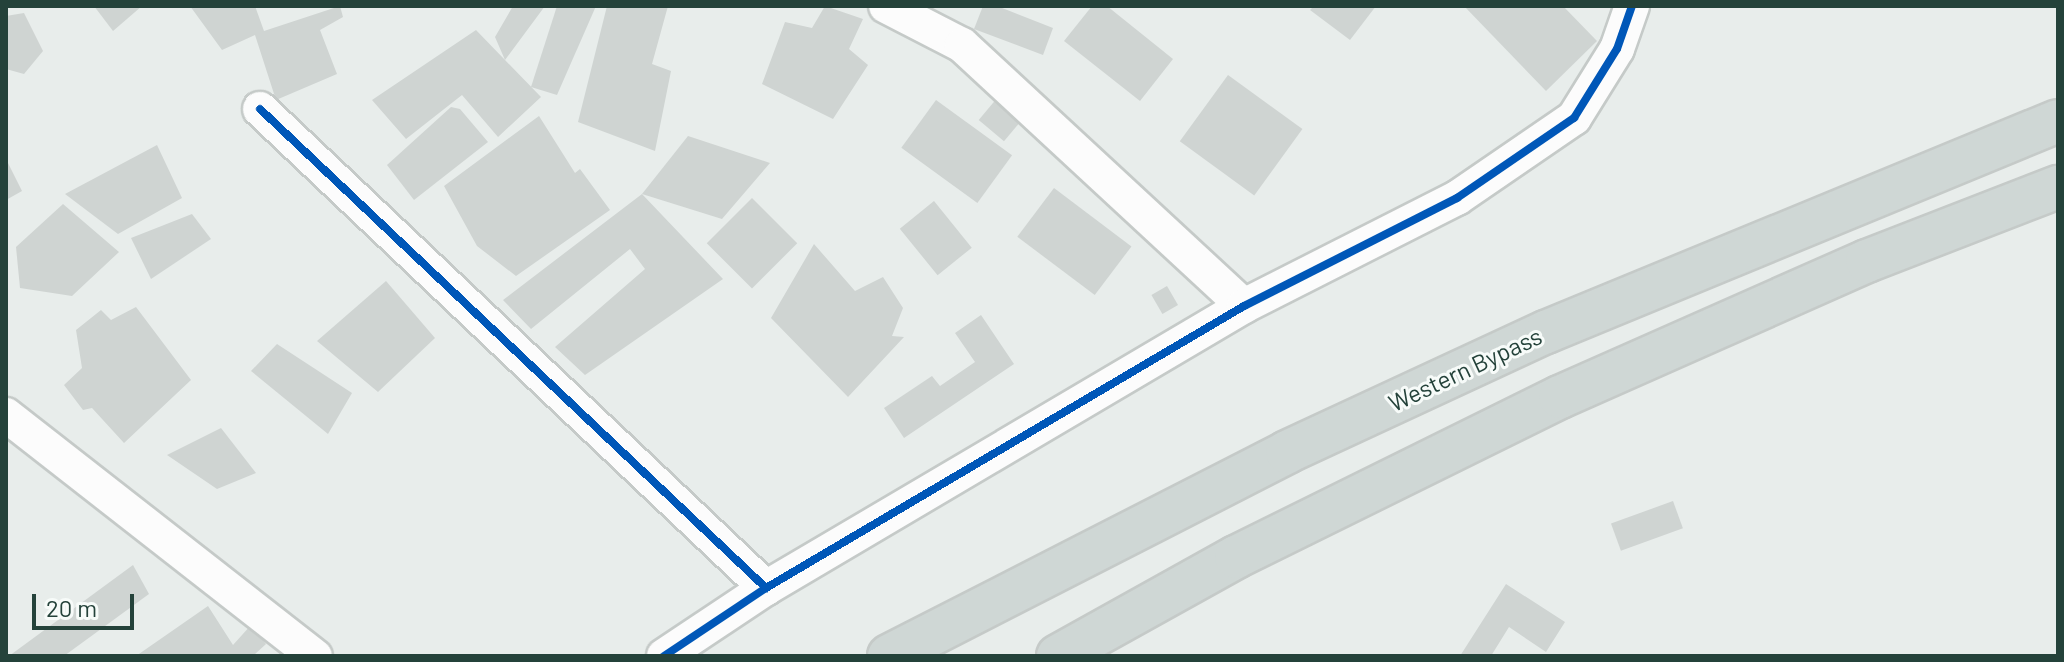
<!DOCTYPE html>
<html>
<head>
<meta charset="utf-8">
<style>
  body { margin:0 }
  #map { position:relative; width:2064px; height:662px; overflow:hidden; background:#e8edeb; font-family:Barlow,sans-serif }
  div>[style] { position:absolute }
  .building>* { inset:0; background:#cfd4d2; transform-origin:0 0 }
  .roads { filter:drop-shadow(2px 0 #c5cac8) drop-shadow(-2px 0 #c5cac8) drop-shadow(0 2px #c5cac8) drop-shadow(0 -2px #c5cac8) }
  .minor>* { height:34px; margin:-17px; padding:0 17px; transform-origin:17px; border-radius:17px; background:#fcfcfc }
  .major>* { height:42px; margin:-21px; padding:0 21px; transform-origin:21px; border-radius:21px; background:#cfd7d5 }
  .cycleway>* { height:8px; margin:-4px; padding:0 4px; transform-origin:4px; border-radius:4px; background:#0057b8 }
  span { translate:-50% -50%; white-space:nowrap; text-align:center; line-height:1.15; -webkit-text-stroke:6px #f7fbf9; paint-order:stroke }
  .street-label { font-size:24px; color:#24423a }
  .frame { position:absolute; inset:0; border:8px solid #24423a; pointer-events:none }
  .scale { position:absolute; left:32px; top:594px; width:102px; height:36px; box-sizing:border-box; border:4px solid #24423a; border-top:0; padding-left:10px; font-size:24px; line-height:28px; white-space:nowrap; color:#24423a; -webkit-text-stroke:6px #f7fbf9; paint-order:stroke }
</style>
</head>
<body>
<div id="map">
  <div class="building">
    <div style="clip-path:polygon(94px 6px,142px 6px,113px 31px)"></div>
    <div style="clip-path:polygon(190px 6px,255px 6px,264px 31px,340px 6px,343px 17px,320px 30px,337px 74px,276px 100px,255px 35px,222px 50px)"></div>
    <div style="clip-path:polygon(513px 6px,545px 6px,505px 60px,541px 97px,498px 137px,462px 95px,406px 139px,372px 100px,476px 30px,505px 60px,495px 37px)"></div>
    <div style="clip-path:polygon(557px 6px,596px 6px,557px 95px,531px 87px)"></div>
    <div style="clip-path:polygon(607px 6px,668px 6px,652px 64px,671px 71px,655px 151px,578px 122px)"></div>
    <div style="clip-path:polygon(825px 6px,863px 19px,849px 49px,868px 65px,833px 119px,762px 84px,785px 22px,812px 28px)"></div>
    <div style="clip-path:polygon(983px 6px,997px 6px,1053px 28px,1043px 55px,974px 29px)"></div>
    <div style="clip-path:polygon(1092px 6px,1107px 6px,1173px 59px,1140px 101px,1064px 41px)"></div>
    <div style="clip-path:polygon(1314px 6px,1376px 6px,1350px 40px,1310px 10px)"></div>
    <div style="clip-path:polygon(1464px 6px,1563px 6px,1597px 41px,1546px 91px)"></div>
    <div style="clip-path:polygon(24px 13px,43px 51px,24px 74px,6px 69px,6px 16px)"></div>
    <div style="left:1228px;top:75px;width:92px;height:82px;rotate:36deg"></div>
    <div style="left:998px;top:97px;width:33px;height:30px;rotate:40deg"></div>
    <div style="left:936px;top:100px;width:94px;height:59px;rotate:36deg"></div>
    <div style="clip-path:polygon(451px 107px,460px 109px,488px 142px,414px 200px,387px 165px)"></div>
    <div style="clip-path:polygon(539px 116px,575px 173px,580px 169px,610px 210px,516px 276px,477px 246px,444px 186px)"></div>
    <div style="clip-path:polygon(688px 136px,770px 163px,722px 219px,642px 194px)"></div>
    <div style="clip-path:polygon(157px 145px,182px 198px,118px 234px,65px 194px)"></div>
    <div style="clip-path:polygon(6px 159px,22px 191px,6px 200px)"></div>
    <div style="left:1054px;top:188px;width:97px;height:61px;rotate:37deg"></div>
    <div style="clip-path:polygon(642px 194px,723px 279px,585px 375px,555px 347px,645px 269px,630px 249px,531px 329px,503px 300px)"></div>
    <div style="left:752px;top:198px;width:64px;height:64px;rotate:45deg"></div>
    <div style="left:934px;top:201px;width:60px;height:44px;rotate:51deg"></div>
    <div style="clip-path:polygon(63px 204px,119px 252px,72px 296px,20px 288px,16px 247px)"></div>
    <div style="clip-path:polygon(192px 214px,211px 239px,151px 279px,131px 238px)"></div>
    <div style="clip-path:polygon(814px 244px,855px 291px,883px 277px,903px 308px,892px 336px,904px 337px,848px 397px,771px 318px)"></div>
    <div style="clip-path:polygon(386px 281px,435px 338px,378px 392px,317px 341px)"></div>
    <div style="left:1167px;top:286px;width:22px;height:18px;rotate:60deg"></div>
    <div style="clip-path:polygon(136px 307px,191px 380px,124px 443px,92px 408px,83px 410px,64px 385px,82px 368px,76px 330px,101px 310px,111px 320px)"></div>
    <div style="clip-path:polygon(981px 315px,1014px 364px,904px 438px,884px 408px,932px 376px,940px 386px,975px 362px,955px 333px)"></div>
    <div style="clip-path:polygon(277px 344px,352px 393px,328px 434px,251px 371px)"></div>
    <div style="clip-path:polygon(221px 428px,256px 473px,217px 489px,167px 455px)"></div>
    <div style="left:1673px;top:501px;width:29px;height:66px;rotate:70deg"></div>
    <div style="clip-path:polygon(133px 565px,149px 594px,64px 656px,9px 656px)"></div>
    <div style="clip-path:polygon(1506px 584px,1565px 622px,1546px 652px,1509px 627px,1491px 656px,1460px 656px)"></div>
    <div style="clip-path:polygon(208px 606px,233px 645px,251px 625px,266px 644px,253px 656px,136px 656px)"></div>
  </div>
  <div class="roads">
    <div class="minor">
      <div style="left:886px;top:6px;width:85px;rotate:27.2deg"></div>
      <div style="left:962px;top:45px;width:384px;rotate:42.8deg"></div>
      <div style="left:260px;top:109px;width:697px;rotate:43.43deg"></div>
      <div style="left:6px;top:415px;width:392px;rotate:38deg"></div>
      <div style="left:664px;top:656px;width:123px;rotate:-33.7deg"></div>
      <div style="left:766px;top:588px;width:555px;rotate:-30.54deg"></div>
      <div style="left:1244px;top:306px;width:239px;rotate:-26.9deg"></div>
      <div style="left:1457px;top:198px;width:142px;rotate:-34.4deg"></div>
      <div style="left:1574px;top:118px;width:81px;rotate:-58.1deg"></div>
      <div style="left:1617px;top:49px;width:46px;rotate:-70.8deg"></div>
    </div>
    <div class="major">
      <div style="left:889px;top:656px;width:447px;rotate:-27.1deg"></div>
      <div style="left:1287px;top:452px;width:285px;rotate:-24.9deg"></div>
      <div style="left:1546px;top:332px;width:554px;rotate:-22.4deg"></div>
      <div style="left:1058px;top:656px;width:204px;rotate:-29.1deg"></div>
      <div style="left:1236px;top:557px;width:361px;rotate:-26.3deg"></div>
      <div style="left:1560px;top:397px;width:336px;rotate:-23.9deg"></div>
      <div style="left:1867px;top:261px;width:205px;rotate:-21.2deg"></div>
    </div>
  </div>
  <div class="cycleway">
    <div style="left:260px;top:109px;width:697px;rotate:43.43deg"></div>
    <div style="left:664px;top:656px;width:123px;rotate:-33.7deg"></div>
    <div style="left:766px;top:588px;width:555px;rotate:-30.54deg"></div>
    <div style="left:1244px;top:306px;width:239px;rotate:-26.9deg"></div>
    <div style="left:1457px;top:198px;width:142px;rotate:-34.4deg"></div>
    <div style="left:1574px;top:118px;width:81px;rotate:-58.1deg"></div>
    <div style="left:1617px;top:49px;width:46px;rotate:-70.8deg"></div>
  </div>
  <div class="street-label">
    <span style="left:1465px;top:369px;rotate:-25deg">Western Bypass</span>
  </div>
  <div class="frame"></div>
  <div class="scale">20 m</div>
</div>
</body>
</html>
